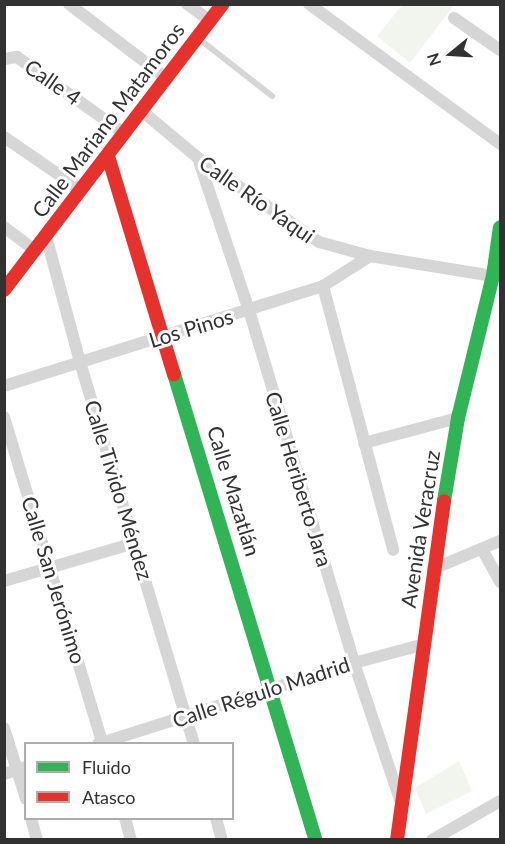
<!DOCTYPE html>
<html>
<head>
<meta charset="utf-8">
<style>
  body { margin:0 }
  #map { position:relative; width:505px; height:844px; overflow:hidden; background:#fff; font-family:Lato,sans-serif }
  div>[style] { position:absolute }
  .green>* { inset:0; background:#f2f5ed }
  .lane>* { height:6px; margin:-3px; padding:0 3px; transform-origin:3px; border-radius:3px; background:#d6d6d6 }
  .street>* { height:12px; margin:-6px; padding:0 6px; transform-origin:6px; border-radius:6px; background:#d6d6d6 }
  .fast>* { height:14px; margin:-7px; padding:0 7px; transform-origin:7px; border-radius:7px; background:#30b455 }
  .jam>* { height:14px; margin:-7px; padding:0 7px; transform-origin:7px; border-radius:7px; background:#e5322d }
  span { translate:-50% -50%; white-space:nowrap; text-align:center; line-height:1.15; -webkit-text-stroke:6px #fff; paint-order:stroke }
  .street-label { font-size:21px; color:#323232 }
  .frame { position:absolute; inset:0; border:6px solid #323232; pointer-events:none }
  .legend { position:absolute; left:24px; top:742px; width:210px; height:78px; box-sizing:border-box; background:#fff; border:2px solid #adadad; margin:0; padding:8px 10px; list-style:none; font-size:18px; color:#323232 }
  .legend li { display:flex; align-items:center; gap:12px; height:30px }
  .legend b { width:30px; border:2px solid #adadad }
  .north { position:absolute; left:421px; top:24px; width:60px; height:60px; -webkit-text-stroke:4px #fff; paint-order:stroke; rotate:252deg; font-size:16px; font-weight:700; line-height:24px; text-align:center; color:#323232 }
  .north::after { content:''; display:block; margin:auto; width:21px; height:27px; background:#323232; clip-path:polygon(50% 0,100% 100%,50% 72%,0 100%) }
</style>
</head>
<body>
<div id="map">
  <div class="green">
    <div style="clip-path:polygon(403px 4px,454px 5px,410px 63px,377px 36px)"></div>
    <div style="clip-path:polygon(459px 761px,472px 791px,426px 814px,415px 788px)"></div>
  </div>
  <div class="lane">
    <div style="left:198px;top:38px;width:94px;rotate:38.1deg"></div>
  </div>
  <div class="street">
    <div style="left:69px;top:4px;width:122px;rotate:37.3deg"></div>
    <div style="left:187px;top:4px;width:29px;rotate:36deg"></div>
    <div style="left:309px;top:4px;width:237px;rotate:36.2deg"></div>
    <div style="left:454px;top:18px;width:56px;rotate:34.8deg"></div>
    <div style="left:4px;top:59px;width:13px;rotate:-9deg"></div>
    <div style="left:17px;top:57px;width:133px;rotate:35.5deg"></div>
    <div style="left:142px;top:111px;width:73px;rotate:40deg"></div>
    <div style="left:198px;top:158px;width:147px;rotate:34.8deg"></div>
    <div style="left:319px;top:242px;width:53px;rotate:15.4deg"></div>
    <div style="left:370px;top:256px;width:125px;rotate:9.2deg"></div>
    <div style="left:4px;top:137px;width:93px;rotate:34.5deg"></div>
    <div style="left:198px;top:158px;width:160px;rotate:71.5deg"></div>
    <div style="left:249px;top:310px;width:368px;rotate:73.4deg"></div>
    <div style="left:354px;top:663px;width:145px;rotate:71.4deg"></div>
    <div style="left:4px;top:227px;width:39px;rotate:37deg"></div>
    <div style="left:46px;top:236px;width:131px;rotate:74.9deg"></div>
    <div style="left:80px;top:362px;width:399px;rotate:73.4deg"></div>
    <div style="left:323px;top:286px;width:273px;rotate:75.1deg"></div>
    <div style="left:4px;top:386px;width:334px;rotate:-17.4deg"></div>
    <div style="left:323px;top:286px;width:56px;rotate:-32.6deg"></div>
    <div style="left:4px;top:417px;width:342px;rotate:73.2deg"></div>
    <div style="left:364px;top:443px;width:97px;rotate:-14.9deg"></div>
    <div style="left:482px;top:549px;width:38px;rotate:61deg"></div>
    <div style="left:433px;top:569px;width:73px;rotate:-22.7deg"></div>
    <div style="left:4px;top:581px;width:136px;rotate:-16.2deg"></div>
    <div style="left:4px;top:728px;width:74px;rotate:72.8deg"></div>
    <div style="left:98px;top:744px;width:269px;rotate:-17.6deg"></div>
    <div style="left:354px;top:663px;width:73px;rotate:-15deg"></div>
    <div style="left:4px;top:774px;width:23px;rotate:-18deg"></div>
    <div style="left:31px;top:818px;width:23px;rotate:75deg"></div>
    <div style="left:125px;top:818px;width:23px;rotate:75deg"></div>
    <div style="left:216px;top:818px;width:23px;rotate:75deg"></div>
    <div style="left:432px;top:840px;width:78px;rotate:-29.8deg"></div>
  </div>
  <div class="fast">
    <div style="left:174px;top:374px;width:487px;rotate:73.1deg"></div>
    <div style="left:444px;top:501px;width:84px;rotate:-80.4deg"></div>
    <div style="left:458px;top:418px;width:146px;rotate:-76.2deg"></div>
    <div style="left:493px;top:276px;width:49px;rotate:-81.9deg"></div>
  </div>
  <div class="jam">
    <div style="left:108px;top:156px;width:228px;rotate:73.2deg"></div>
    <div style="left:4px;top:290px;width:360px;rotate:-52.6deg"></div>
    <div style="left:397px;top:840px;width:342px;rotate:-82.1deg"></div>
  </div>
  <div class="street-label">
    <span style="left:53px;top:82px;rotate:35deg">Calle 4</span>
    <span style="left:108px;top:120px;rotate:-53deg">Calle Mariano Matamoros</span>
    <span style="left:257px;top:199px;rotate:35deg">Calle Río Yaqui</span>
    <span style="left:191px;top:328px;rotate:-17deg">Los Pinos</span>
    <span style="left:299px;top:479px;rotate:73deg">Calle Heriberto Jara</span>
    <span style="left:119px;top:490px;rotate:73deg">Calle Tivido Méndez</span>
    <span style="left:234px;top:491px;rotate:73deg">Calle Mazatlán</span>
    <span style="left:420px;top:529px;rotate:-81deg">Avenida Veracruz</span>
    <span style="left:54px;top:580px;rotate:73deg">Calle San Jerónimo</span>
    <span style="left:261px;top:692px;rotate:-18deg">Calle Régulo Madrid</span>
  </div>
  <div class="frame"></div>
  <ul class="legend">
  <li><b style="height:8px;background:#30b455"></b>Fluido</li>
  <li><b style="height:8px;background:#e5322d"></b>Atasco</li>
  </ul>
  <div class="north">N</div>
</div>
</body>
</html>
